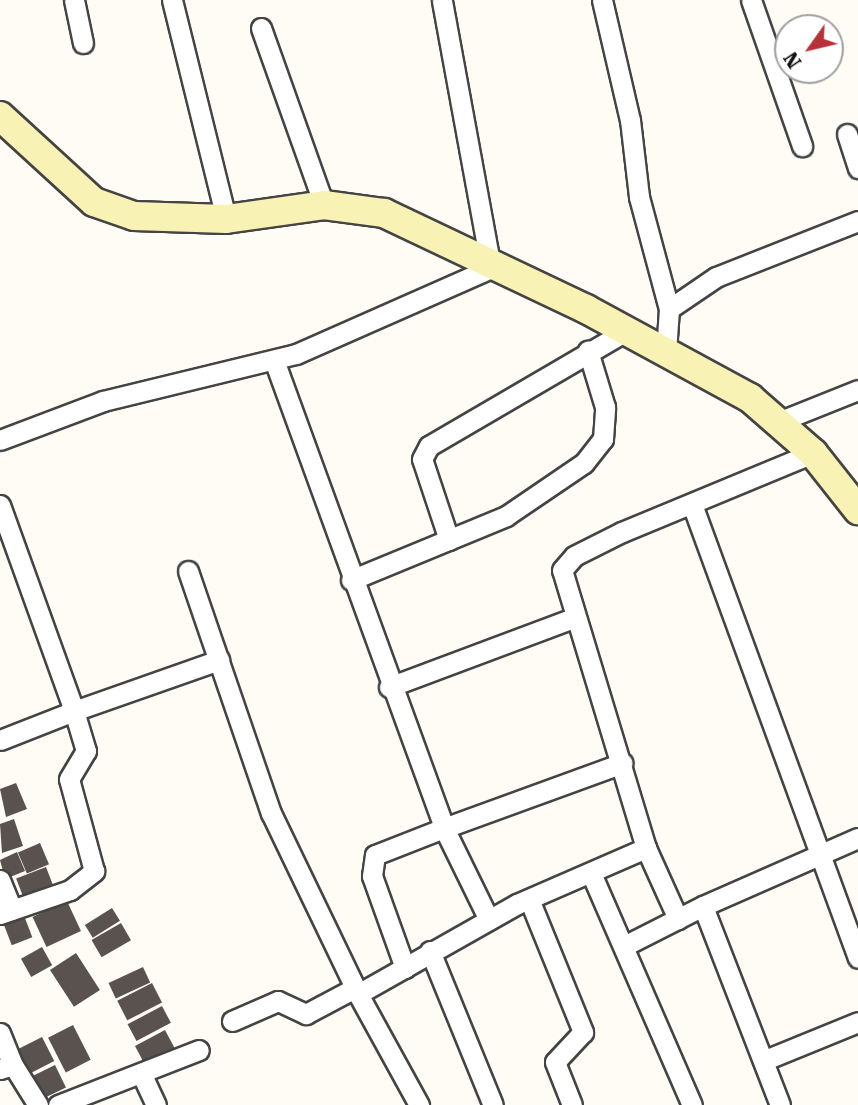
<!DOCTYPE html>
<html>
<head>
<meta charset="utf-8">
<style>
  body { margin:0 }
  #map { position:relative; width:858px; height:1105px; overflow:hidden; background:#fefcf5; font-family:"Roboto Serif",serif }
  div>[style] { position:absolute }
  .building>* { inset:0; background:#59524e; transform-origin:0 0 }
  .roads { filter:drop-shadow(2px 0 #444) drop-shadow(-2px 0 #444) drop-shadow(0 2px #444) drop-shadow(0 -2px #444) }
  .street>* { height:19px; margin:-9.5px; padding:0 9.5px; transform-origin:9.5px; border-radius:9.5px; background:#fff }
  .secondary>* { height:28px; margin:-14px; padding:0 14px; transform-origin:14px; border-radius:14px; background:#f9f2b5 }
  span { translate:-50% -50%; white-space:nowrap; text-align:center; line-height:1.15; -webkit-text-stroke:7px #fff; paint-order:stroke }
  .north { position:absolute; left:774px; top:14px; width:70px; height:70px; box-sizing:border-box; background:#fff; border:2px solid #a0a0a0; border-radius:50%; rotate:236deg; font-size:19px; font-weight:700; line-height:28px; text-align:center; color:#111 }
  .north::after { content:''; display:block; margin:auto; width:24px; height:32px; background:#b73238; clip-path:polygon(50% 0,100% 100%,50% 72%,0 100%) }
</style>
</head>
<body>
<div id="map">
  <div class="building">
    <div style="clip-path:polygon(16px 783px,27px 809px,6px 817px,0 789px)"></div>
    <div style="clip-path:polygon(14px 819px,23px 846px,2px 853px,0 824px)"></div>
    <div style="left:40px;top:843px;width:23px;height:24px;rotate:67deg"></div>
    <div style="clip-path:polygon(17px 852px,25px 871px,5px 879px,0 860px)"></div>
    <div style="left:46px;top:867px;width:25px;height:32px;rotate:69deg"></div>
    <div style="left:67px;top:901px;width:33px;height:38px;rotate:65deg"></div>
    <div style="left:112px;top:908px;width:15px;height:32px;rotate:58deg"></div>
    <div style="left:23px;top:913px;width:26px;height:22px;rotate:69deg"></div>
    <div style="left:121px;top:923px;width:20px;height:34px;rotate:60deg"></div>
    <div style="left:42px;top:947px;width:21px;height:24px;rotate:61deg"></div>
    <div style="left:76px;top:953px;width:44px;height:31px;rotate:57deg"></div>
    <div style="left:143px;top:967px;width:17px;height:38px;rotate:65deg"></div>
    <div style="left:152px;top:983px;width:22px;height:39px;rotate:63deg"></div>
    <div style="left:162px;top:1006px;width:19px;height:39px;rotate:62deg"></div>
    <div style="left:73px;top:1025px;width:39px;height:28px;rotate:63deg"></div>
    <div style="left:165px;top:1030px;width:26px;height:34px;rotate:62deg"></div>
    <div style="left:42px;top:1037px;width:27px;height:30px;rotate:63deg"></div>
    <div style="left:55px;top:1065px;width:25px;height:30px;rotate:64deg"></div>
  </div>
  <div class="roads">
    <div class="street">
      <div style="left:74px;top:0;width:44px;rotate:78.2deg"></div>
      <div style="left:172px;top:0;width:226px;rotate:76.1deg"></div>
      <div style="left:602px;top:0;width:123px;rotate:76.9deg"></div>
      <div style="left:630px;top:120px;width:78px;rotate:83.3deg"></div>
      <div style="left:639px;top:197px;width:116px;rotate:75deg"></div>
      <div style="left:669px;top:309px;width:43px;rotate:94deg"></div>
      <div style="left:751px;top:0;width:155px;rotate:70.7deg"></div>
      <div style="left:261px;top:28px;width:188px;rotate:70.4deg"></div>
      <div style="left:847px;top:134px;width:36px;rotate:72deg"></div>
      <div style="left:669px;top:309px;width:57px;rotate:-34.2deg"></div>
      <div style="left:716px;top:277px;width:153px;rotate:-21.5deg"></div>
      <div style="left:274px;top:360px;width:498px;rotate:70deg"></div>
      <div style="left:444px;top:828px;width:190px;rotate:-20deg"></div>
      <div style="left:778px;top:422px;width:86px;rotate:-21.8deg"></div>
      <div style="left:0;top:440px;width:110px;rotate:-20.7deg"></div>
      <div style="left:103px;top:401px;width:199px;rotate:-13.7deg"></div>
      <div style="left:296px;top:354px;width:213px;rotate:-23.8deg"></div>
      <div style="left:491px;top:268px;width:272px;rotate:-100.4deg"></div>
      <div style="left:0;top:505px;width:219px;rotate:70.2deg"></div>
      <div style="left:74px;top:711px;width:79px;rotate:158.6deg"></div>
      <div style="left:693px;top:507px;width:480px;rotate:69.9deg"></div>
      <div style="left:449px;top:540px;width:85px;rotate:-108.4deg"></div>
      <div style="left:422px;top:459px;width:15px;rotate:-62deg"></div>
      <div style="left:429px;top:446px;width:228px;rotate:-30.3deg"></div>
      <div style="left:188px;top:571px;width:256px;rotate:71.1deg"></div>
      <div style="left:271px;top:813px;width:201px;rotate:64.3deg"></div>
      <div style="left:358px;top:994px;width:183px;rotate:-29.5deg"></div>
      <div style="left:517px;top:904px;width:141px;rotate:-23.5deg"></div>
      <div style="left:646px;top:848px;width:290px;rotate:-106.8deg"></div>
      <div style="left:562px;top:570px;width:18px;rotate:-49deg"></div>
      <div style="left:574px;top:556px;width:54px;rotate:-26.6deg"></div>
      <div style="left:622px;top:532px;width:207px;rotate:-22.5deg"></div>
      <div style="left:351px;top:580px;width:168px;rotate:-22.4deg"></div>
      <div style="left:506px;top:516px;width:94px;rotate:-34.2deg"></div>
      <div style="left:584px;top:463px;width:31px;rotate:-52deg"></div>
      <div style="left:603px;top:439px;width:32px;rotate:-86deg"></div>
      <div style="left:605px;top:407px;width:59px;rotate:-106.9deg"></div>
      <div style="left:389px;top:687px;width:197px;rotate:-20.5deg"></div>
      <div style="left:646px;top:848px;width:78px;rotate:65.7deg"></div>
      <div style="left:591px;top:873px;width:253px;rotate:66.5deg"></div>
      <div style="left:0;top:880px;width:32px;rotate:68deg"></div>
      <div style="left:529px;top:899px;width:144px;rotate:67.9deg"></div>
      <div style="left:583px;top:1032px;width:41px;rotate:133deg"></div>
      <div style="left:555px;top:1062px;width:46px;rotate:68.4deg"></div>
      <div style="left:0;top:914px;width:74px;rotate:-18.9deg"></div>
      <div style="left:70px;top:890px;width:31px;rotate:-38deg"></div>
      <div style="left:94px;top:871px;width:95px;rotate:-105.2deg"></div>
      <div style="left:69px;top:779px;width:33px;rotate:-59deg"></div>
      <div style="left:86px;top:751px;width:42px;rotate:-106.7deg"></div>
      <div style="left:74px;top:711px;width:154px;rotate:-19.4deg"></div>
      <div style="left:624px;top:946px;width:89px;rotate:-26.9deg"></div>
      <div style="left:430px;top:951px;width:166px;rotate:67.8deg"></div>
      <div style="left:405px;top:968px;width:98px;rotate:-109.7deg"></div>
      <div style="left:372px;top:876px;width:21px;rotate:-82deg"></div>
      <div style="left:375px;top:855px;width:74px;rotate:-21.4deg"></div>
      <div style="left:444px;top:828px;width:102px;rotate:63.9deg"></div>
      <div style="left:358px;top:994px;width:127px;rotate:61.2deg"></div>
      <div style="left:232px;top:1021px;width:50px;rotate:-23.5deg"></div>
      <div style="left:278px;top:1001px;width:31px;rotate:25deg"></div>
      <div style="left:306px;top:1014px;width:55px;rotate:-28deg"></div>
      <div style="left:0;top:1033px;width:35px;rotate:68deg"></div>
      <div style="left:13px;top:1065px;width:14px;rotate:163deg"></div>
      <div style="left:765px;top:1060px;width:100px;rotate:-22.2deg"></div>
      <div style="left:13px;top:1065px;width:47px;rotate:58deg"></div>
      <div style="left:142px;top:1075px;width:33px;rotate:65deg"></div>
      <div style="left:58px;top:1105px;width:151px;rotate:-21.3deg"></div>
      <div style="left:780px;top:1105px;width:213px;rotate:-111.2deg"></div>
      <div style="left:703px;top:906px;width:169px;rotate:-23.7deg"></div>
    </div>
    <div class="secondary">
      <div style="left:0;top:116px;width:127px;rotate:42.5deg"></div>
      <div style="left:94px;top:202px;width:42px;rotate:19.3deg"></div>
      <div style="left:134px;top:216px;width:92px;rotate:1.9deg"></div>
      <div style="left:226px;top:219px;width:99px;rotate:-8.1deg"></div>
      <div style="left:324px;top:205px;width:61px;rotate:7.6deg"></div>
      <div style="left:384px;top:213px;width:224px;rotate:25.4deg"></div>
      <div style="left:586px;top:309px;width:187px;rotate:28.5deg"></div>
      <div style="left:750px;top:398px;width:84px;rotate:41.1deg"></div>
      <div style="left:813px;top:453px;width:73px;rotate:51.7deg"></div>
    </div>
  </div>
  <div class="north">N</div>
</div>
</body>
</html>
